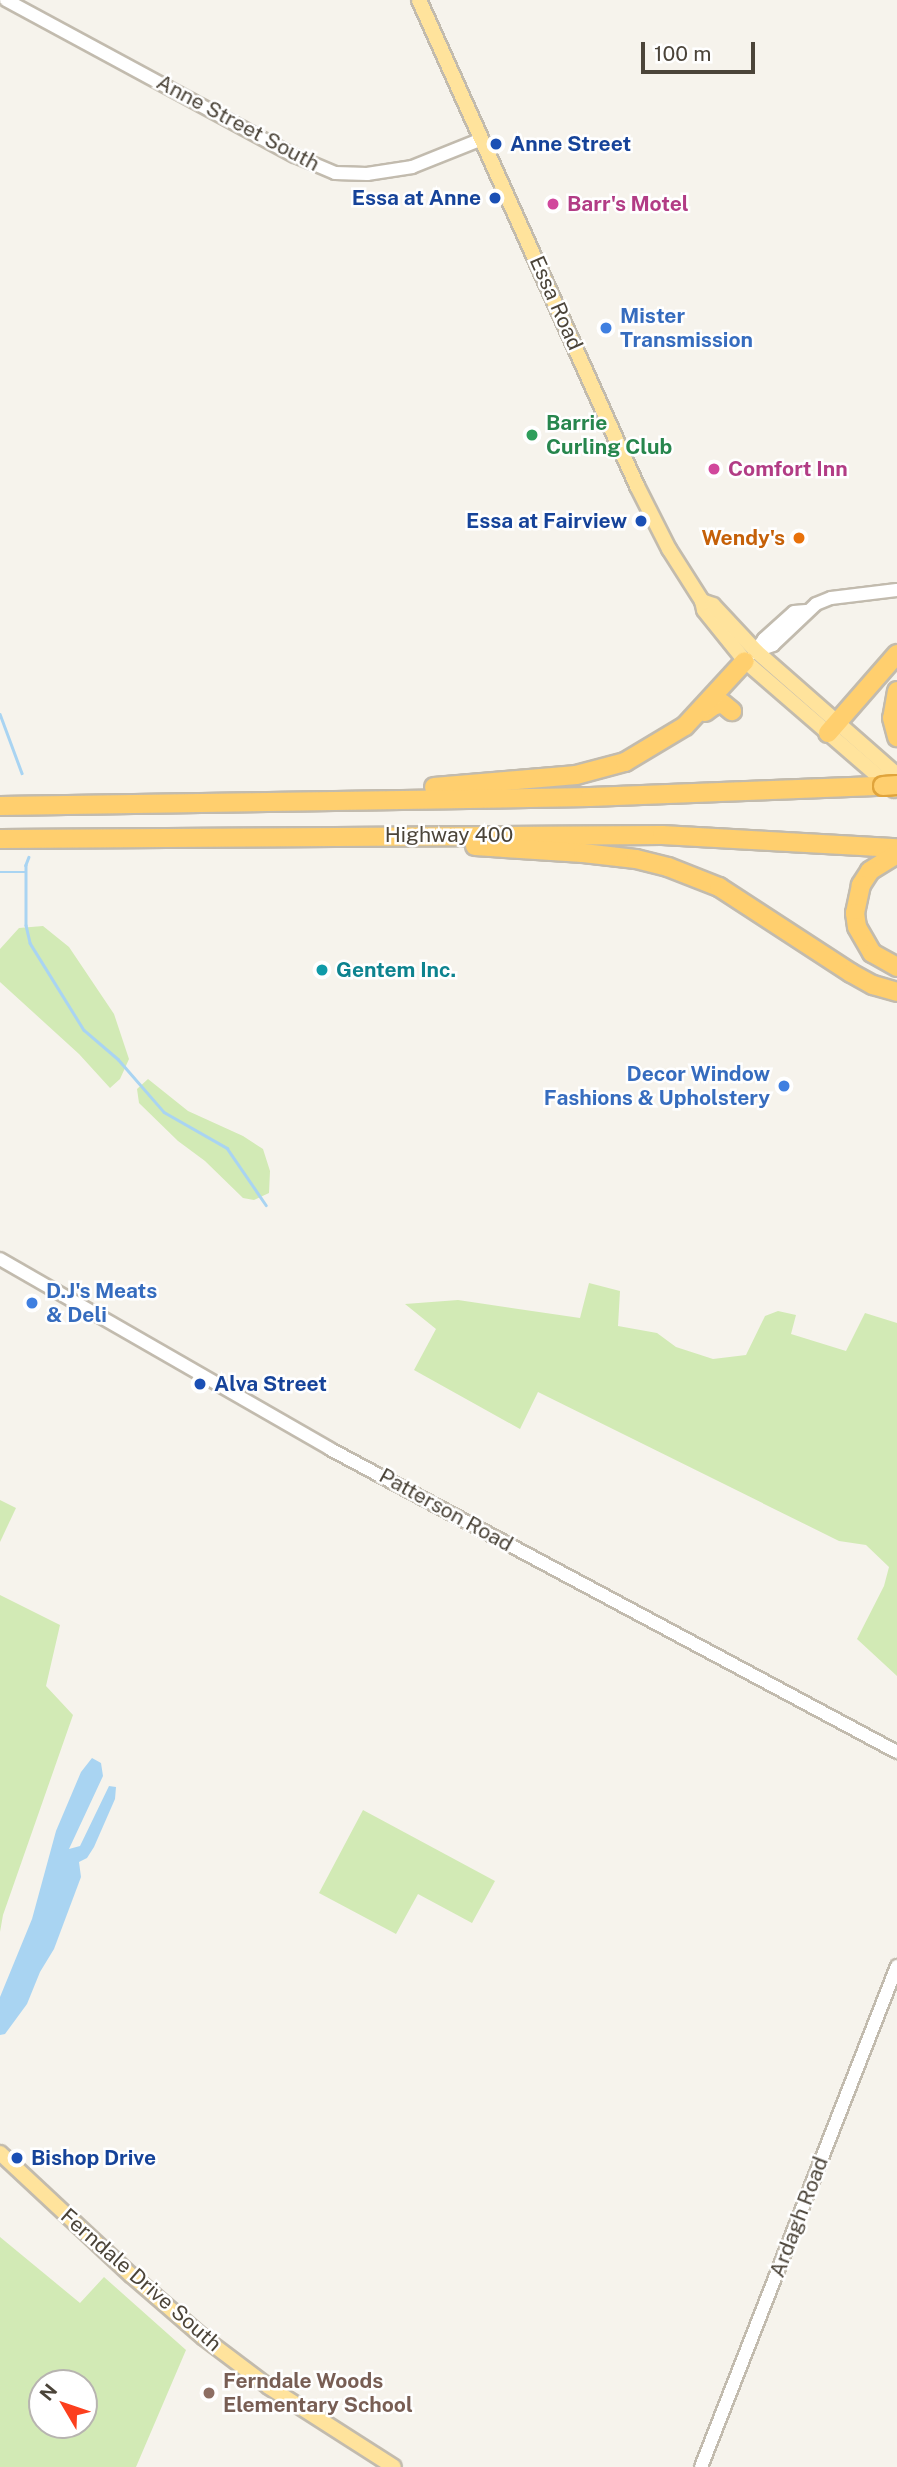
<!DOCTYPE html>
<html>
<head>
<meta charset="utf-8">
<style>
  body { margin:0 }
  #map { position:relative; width:897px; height:2467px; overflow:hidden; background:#f6f3ec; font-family:"Public Sans",sans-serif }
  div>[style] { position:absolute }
  .green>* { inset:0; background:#d2eab5 }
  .water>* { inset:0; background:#a9d4f2 }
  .stream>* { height:2.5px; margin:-1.25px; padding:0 1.25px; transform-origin:1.25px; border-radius:1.25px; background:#a9d4f2 }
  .roads { filter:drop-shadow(2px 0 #c2bbae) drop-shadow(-2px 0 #c2bbae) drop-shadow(0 2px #c2bbae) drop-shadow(0 -2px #c2bbae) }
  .minor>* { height:12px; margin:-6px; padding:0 6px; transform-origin:6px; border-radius:6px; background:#fff }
  .major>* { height:14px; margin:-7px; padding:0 7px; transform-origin:7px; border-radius:7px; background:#ffe39c }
  .highway>* { height:18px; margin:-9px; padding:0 9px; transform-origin:9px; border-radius:9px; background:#ffcf6e }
  .bridges { filter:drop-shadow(2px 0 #e0a43c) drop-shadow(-2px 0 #e0a43c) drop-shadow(0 2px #e0a43c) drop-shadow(0 -2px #e0a43c) }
  .highway-bridge>* { height:18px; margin:-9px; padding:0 9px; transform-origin:9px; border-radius:9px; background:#ffcf6e }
  .dots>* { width:19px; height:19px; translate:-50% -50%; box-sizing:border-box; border:4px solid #fff; border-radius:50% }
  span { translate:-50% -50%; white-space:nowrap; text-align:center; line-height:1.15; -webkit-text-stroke:5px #fff; paint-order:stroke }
  .street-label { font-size:21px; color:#4b4439 }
  .transit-label { font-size:21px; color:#164399; font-weight:700 }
  .left { translate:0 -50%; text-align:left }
  .right { translate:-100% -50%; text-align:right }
  .hotel-label { font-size:21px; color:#b23c85; font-weight:700 }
  .shop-label { font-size:21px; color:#366cbe; font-weight:700 }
  .leisure-label { font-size:21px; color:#27864d; font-weight:700 }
  .food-label { font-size:21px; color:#c56008; font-weight:700 }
  .culture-label { font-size:21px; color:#0d838f; font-weight:700 }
  .education-label { font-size:21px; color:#785e54; font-weight:700 }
  .north { position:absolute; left:28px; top:2369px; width:70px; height:70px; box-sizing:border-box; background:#fff; border:2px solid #b7b4b0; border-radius:50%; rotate:309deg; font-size:19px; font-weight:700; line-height:28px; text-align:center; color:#4b4439 }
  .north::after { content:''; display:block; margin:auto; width:24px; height:32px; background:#fc3f1d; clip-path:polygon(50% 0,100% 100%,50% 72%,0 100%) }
  .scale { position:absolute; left:641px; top:42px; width:114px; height:32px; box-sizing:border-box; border:4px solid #4b4439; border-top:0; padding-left:9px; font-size:21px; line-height:24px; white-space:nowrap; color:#4b4439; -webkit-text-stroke:5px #fff; paint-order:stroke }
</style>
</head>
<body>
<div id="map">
  <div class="green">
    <div style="clip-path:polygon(43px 926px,69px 947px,114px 1014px,129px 1059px,120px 1079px,110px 1088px,79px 1054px,0 982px,0 949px,19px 928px)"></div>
    <div style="clip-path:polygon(148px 1079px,188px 1111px,243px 1136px,263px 1149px,270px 1171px,269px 1193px,254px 1200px,243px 1198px,205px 1161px,178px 1141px,139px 1103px,137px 1089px)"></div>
    <div style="clip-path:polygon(589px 1283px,620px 1291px,618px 1326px,657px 1333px,676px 1347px,713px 1359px,746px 1355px,765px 1316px,778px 1311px,796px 1315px,791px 1334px,846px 1351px,865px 1313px,897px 1323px,897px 1676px,857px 1639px,884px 1586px,889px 1567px,866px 1545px,839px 1541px,538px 1392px,520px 1429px,414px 1370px,436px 1329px,405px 1304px,458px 1300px,580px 1318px)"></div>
    <div style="clip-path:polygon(0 1500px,16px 1508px,0 1542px)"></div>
    <div style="clip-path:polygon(0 1595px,60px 1625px,46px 1686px,73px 1715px,3px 1915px,0 1932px)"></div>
    <div style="clip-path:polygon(363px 1810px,495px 1881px,472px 1923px,418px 1894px,396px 1934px,319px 1893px)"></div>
    <div style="clip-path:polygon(evenodd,0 2237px,80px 2303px,104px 2277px,186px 2350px,136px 2467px,0 2467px,0 2237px,42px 2383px,84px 2383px,84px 2425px,42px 2425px,42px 2383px)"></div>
  </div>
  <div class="water">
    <div style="clip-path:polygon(92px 1758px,101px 1763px,103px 1776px,69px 1849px,80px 1846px,109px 1786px,116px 1787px,115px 1799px,94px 1847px,87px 1858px,79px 1862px,81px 1877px,54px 1949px,40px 1972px,27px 2004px,5px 2034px,0 2035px,0 1997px,32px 1919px,56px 1831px,81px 1772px)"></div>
  </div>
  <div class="stream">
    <div style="left:0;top:714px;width:63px;rotate:69.6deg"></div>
    <div style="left:29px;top:857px;width:9px;rotate:111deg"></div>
    <div style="left:26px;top:865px;width:60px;rotate:90deg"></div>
    <div style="left:26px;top:925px;width:18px;rotate:77deg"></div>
    <div style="left:30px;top:943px;width:102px;rotate:58.2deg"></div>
    <div style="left:84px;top:1030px;width:45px;rotate:40.5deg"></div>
    <div style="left:118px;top:1059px;width:70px;rotate:49deg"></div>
    <div style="left:164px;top:1112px;width:73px;rotate:29.7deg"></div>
    <div style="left:227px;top:1148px;width:69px;rotate:55.6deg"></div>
    <div style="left:0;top:872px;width:25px"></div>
  </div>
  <div class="roads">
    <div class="minor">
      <div style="left:6px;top:0;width:328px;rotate:28.4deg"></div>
      <div style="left:295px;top:156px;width:43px;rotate:23deg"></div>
      <div style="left:335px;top:173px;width:32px;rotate:2deg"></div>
      <div style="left:367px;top:174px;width:46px;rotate:-8.8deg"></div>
      <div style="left:412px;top:167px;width:75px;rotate:-21.8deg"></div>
      <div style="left:756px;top:651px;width:18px;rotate:-19deg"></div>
      <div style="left:773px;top:645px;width:59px;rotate:-43.6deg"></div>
      <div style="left:816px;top:604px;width:16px;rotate:-22deg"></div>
      <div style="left:831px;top:598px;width:66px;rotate:-6.9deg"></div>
      <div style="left:754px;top:653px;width:17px;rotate:-54deg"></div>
      <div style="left:764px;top:639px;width:40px;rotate:-42deg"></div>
      <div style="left:794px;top:612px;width:12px;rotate:-5deg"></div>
      <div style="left:0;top:1259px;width:381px;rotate:29.9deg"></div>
      <div style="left:330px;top:1449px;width:643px;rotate:28.12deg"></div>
      <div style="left:701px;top:2467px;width:538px;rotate:-68.63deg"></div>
    </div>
    <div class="major">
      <div style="left:419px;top:0;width:533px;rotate:65.84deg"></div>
      <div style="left:637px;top:486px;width:71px;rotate:63.1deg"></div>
      <div style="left:669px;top:549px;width:62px;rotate:57.6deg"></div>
      <div style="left:702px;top:601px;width:9px;rotate:77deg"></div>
      <div style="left:704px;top:610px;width:65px;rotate:51.2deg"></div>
      <div style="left:745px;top:661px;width:197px;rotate:40.9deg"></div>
      <div style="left:702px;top:601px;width:12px;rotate:20deg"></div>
      <div style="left:713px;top:605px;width:63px;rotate:46.9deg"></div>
      <div style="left:756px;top:651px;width:188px;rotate:41.3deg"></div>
      <div style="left:0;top:2153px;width:179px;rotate:43deg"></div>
      <div style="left:131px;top:2275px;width:96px;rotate:40.8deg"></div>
      <div style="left:204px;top:2338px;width:81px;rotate:37deg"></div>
      <div style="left:269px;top:2387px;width:148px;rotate:32.6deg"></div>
    </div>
    <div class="highway">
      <div style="left:897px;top:691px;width:27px;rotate:100deg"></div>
      <div style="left:892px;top:718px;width:20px;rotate:75deg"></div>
      <div style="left:705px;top:712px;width:10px;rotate:-37deg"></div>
      <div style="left:713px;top:706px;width:9px;rotate:-18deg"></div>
      <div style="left:722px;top:703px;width:13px;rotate:39deg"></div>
      <div style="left:828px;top:733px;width:105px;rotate:-48.9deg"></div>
      <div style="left:434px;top:787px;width:143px;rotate:-4.8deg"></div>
      <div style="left:576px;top:775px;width:51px;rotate:-14.9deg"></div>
      <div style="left:625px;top:762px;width:70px;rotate:-31deg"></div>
      <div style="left:685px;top:726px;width:88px;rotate:-47.3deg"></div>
      <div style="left:0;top:806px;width:590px;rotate:-0.87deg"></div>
      <div style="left:590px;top:797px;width:293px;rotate:-2.2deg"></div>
      <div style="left:0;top:839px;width:662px;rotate:-0.35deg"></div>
      <div style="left:662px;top:835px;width:235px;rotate:3.2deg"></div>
      <div style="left:475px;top:846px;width:108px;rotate:3.7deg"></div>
      <div style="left:583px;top:853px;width:53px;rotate:6.5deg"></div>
      <div style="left:636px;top:859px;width:33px;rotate:14deg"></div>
      <div style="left:668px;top:867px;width:55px;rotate:21.4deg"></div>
      <div style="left:719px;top:887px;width:158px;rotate:33.1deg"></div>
      <div style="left:851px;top:973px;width:25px;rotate:29deg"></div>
      <div style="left:873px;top:985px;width:25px;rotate:16deg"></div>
      <div style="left:897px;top:854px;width:32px;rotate:148deg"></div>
      <div style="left:870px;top:871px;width:17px;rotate:123deg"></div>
      <div style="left:861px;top:885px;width:29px;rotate:102deg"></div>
      <div style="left:855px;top:913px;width:14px;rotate:82deg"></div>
      <div style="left:857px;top:927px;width:30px;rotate:60deg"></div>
      <div style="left:872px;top:953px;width:29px;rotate:29deg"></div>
    </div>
  </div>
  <div class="bridges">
    <div class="highway-bridge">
      <div style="left:883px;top:786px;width:14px;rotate:-4deg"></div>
    </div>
  </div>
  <div class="dots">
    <div style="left:496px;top:144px;background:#1a4fb4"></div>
    <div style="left:495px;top:198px;background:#1a4fb4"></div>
    <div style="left:553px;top:204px;background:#d1479c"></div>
    <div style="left:606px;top:328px;background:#3f7fe0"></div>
    <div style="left:532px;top:435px;background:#2e9e5b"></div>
    <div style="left:714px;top:469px;background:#d1479c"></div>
    <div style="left:641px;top:521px;background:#1a4fb4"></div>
    <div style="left:799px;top:538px;background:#e8710a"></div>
    <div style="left:322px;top:970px;background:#0f9aa8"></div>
    <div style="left:784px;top:1086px;background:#3f7fe0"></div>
    <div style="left:32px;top:1303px;background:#3f7fe0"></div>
    <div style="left:200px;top:1384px;background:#1a4fb4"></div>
    <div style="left:17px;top:2158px;background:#1a4fb4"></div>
    <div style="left:209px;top:2393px;background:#8d6e63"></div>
  </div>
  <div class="street-label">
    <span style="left:238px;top:123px;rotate:28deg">Anne Street South</span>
    <span style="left:556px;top:303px;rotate:66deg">Essa Road</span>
    <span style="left:449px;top:835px">Highway 400</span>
    <span style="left:446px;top:1510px;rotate:29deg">Patterson Road</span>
    <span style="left:799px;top:2217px;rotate:-69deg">Ardagh Road</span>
    <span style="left:141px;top:2280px;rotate:41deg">Ferndale Drive South</span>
  </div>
  <div class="transit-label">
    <span class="left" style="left:510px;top:144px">Anne Street</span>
    <span class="right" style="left:481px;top:198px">Essa at Anne</span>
    <span class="right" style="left:627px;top:521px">Essa at Fairview</span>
    <span class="left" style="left:214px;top:1384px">Alva Street</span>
    <span class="left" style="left:31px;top:2158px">Bishop Drive</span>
  </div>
  <div class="hotel-label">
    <span class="left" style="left:567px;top:204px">Barr's Motel</span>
    <span class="left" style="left:728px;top:469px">Comfort Inn</span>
  </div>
  <div class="shop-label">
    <span class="left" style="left:620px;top:328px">Mister<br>Transmission</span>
    <span class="right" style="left:770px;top:1086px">Decor Window<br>Fashions &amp; Upholstery</span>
    <span class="left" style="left:46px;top:1303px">D.J's Meats<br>&amp; Deli</span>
  </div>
  <div class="leisure-label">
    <span class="left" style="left:546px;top:435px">Barrie<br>Curling Club</span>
  </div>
  <div class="food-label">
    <span class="right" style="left:785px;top:538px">Wendy's</span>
  </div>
  <div class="culture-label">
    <span class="left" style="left:336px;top:970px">Gentem Inc.</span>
  </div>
  <div class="education-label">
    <span class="left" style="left:223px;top:2393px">Ferndale Woods<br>Elementary School</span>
  </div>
  <div class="north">N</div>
  <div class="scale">100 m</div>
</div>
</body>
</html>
